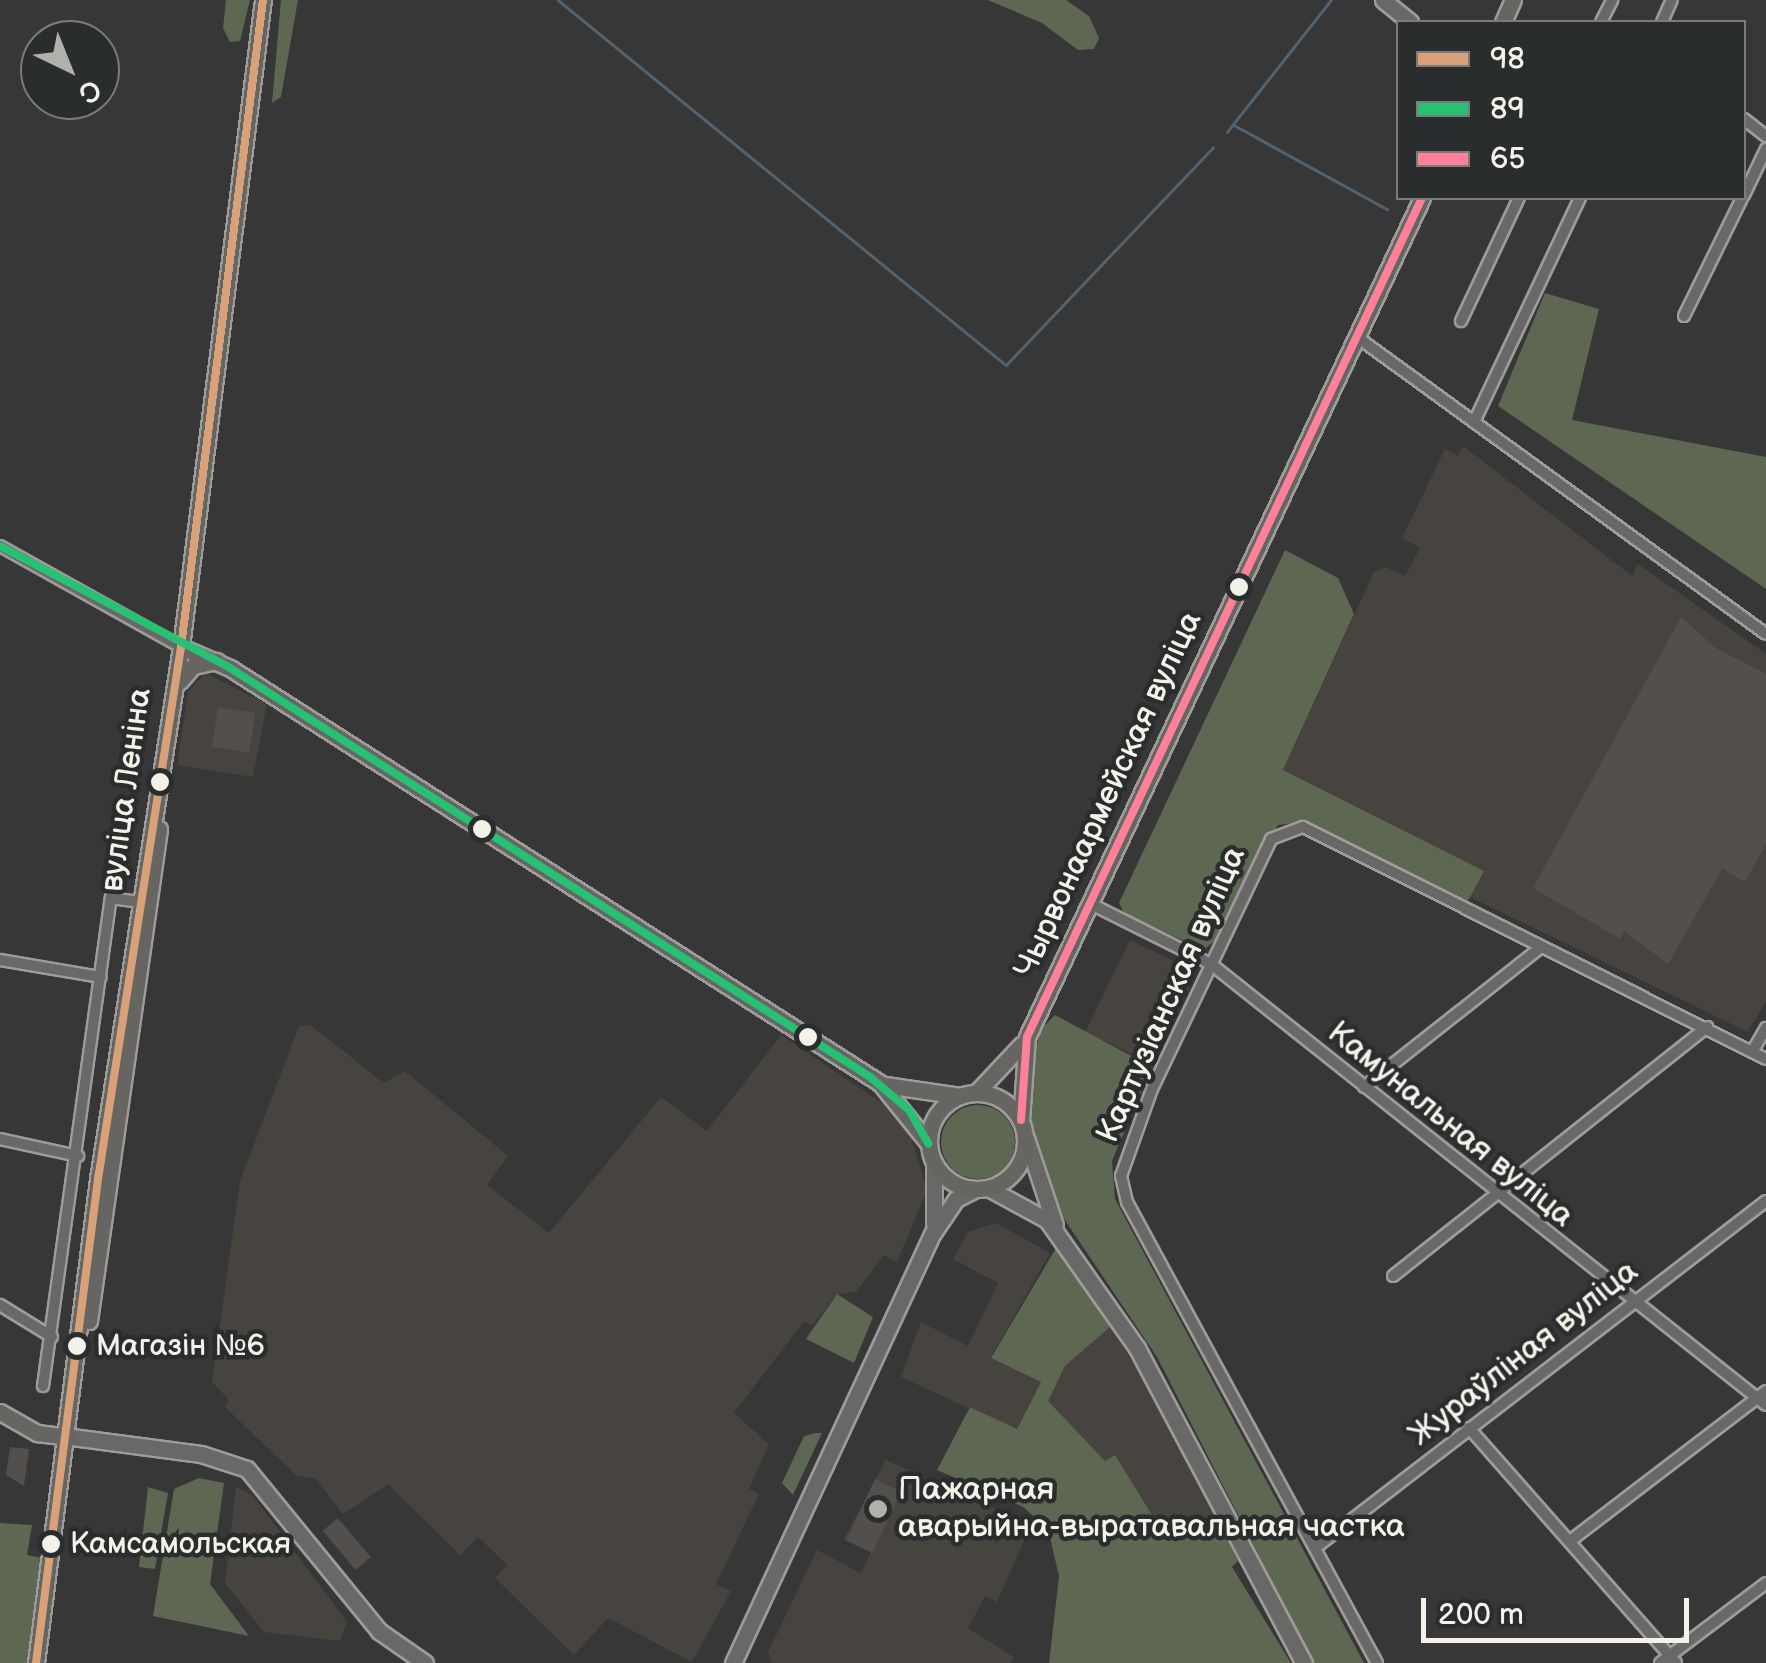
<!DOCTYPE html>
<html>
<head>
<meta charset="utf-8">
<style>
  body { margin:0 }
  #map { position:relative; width:1766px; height:1663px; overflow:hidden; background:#373737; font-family:"Balsamiq Sans",sans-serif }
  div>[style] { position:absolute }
  .built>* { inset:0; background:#47433f; transform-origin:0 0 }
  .green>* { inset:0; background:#5d6751 }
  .round { border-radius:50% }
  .stream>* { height:2.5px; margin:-1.25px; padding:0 1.25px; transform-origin:1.25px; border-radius:1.25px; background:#516270 }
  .building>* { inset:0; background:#524f4d; transform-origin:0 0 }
  .roads { filter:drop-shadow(2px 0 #9d9c9b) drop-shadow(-2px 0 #9d9c9b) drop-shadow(0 2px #9d9c9b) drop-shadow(0 -2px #9d9c9b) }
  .street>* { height:10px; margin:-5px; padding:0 5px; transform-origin:5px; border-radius:5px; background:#696866 }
  .secondary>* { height:15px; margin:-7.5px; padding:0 7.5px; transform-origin:7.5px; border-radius:7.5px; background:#696866 }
  .primary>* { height:15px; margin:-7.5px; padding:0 7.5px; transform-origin:7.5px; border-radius:7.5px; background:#666562 }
  .primary>.ring { margin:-7.5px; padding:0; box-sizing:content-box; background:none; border:15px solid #666562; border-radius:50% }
  .bus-1>* { height:8px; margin:-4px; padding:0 4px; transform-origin:4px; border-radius:4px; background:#d9a179 }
  .bus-2>* { height:8px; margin:-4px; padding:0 4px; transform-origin:4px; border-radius:4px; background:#26c172 }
  .bus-3>* { height:8px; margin:-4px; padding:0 4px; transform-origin:4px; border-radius:4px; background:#ff8098 }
  .dots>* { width:28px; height:28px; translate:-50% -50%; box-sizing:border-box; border:5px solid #2a2d2e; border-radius:50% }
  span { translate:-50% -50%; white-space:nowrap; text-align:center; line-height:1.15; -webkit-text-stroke:9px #2a2d2e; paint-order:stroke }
  .bus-label { font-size:30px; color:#f4f1e8 }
  .left { translate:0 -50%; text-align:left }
  .street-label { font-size:32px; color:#f4f1e8 }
  .poi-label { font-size:32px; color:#f4f1e8 }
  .legend { position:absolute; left:1396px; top:20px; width:350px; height:180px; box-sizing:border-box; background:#2a2d2e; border:2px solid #7b7b78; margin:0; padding:12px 18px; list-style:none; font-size:30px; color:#f4f1e8 }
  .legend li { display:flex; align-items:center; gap:20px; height:50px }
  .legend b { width:50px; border:2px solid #7b7b78 }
  .north { position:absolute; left:20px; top:20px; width:100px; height:100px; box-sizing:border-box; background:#2a2d2e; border:2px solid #7b7b78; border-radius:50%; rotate:137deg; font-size:28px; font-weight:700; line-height:40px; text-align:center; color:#f4f1e8 }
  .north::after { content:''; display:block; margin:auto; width:35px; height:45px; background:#b2b0aa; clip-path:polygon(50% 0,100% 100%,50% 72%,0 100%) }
  .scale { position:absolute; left:1421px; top:1598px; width:268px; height:45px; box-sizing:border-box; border:5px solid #f4f1e8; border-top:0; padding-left:12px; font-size:30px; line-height:35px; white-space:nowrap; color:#f4f1e8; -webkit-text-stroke:8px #2a2d2e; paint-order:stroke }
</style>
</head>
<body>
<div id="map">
  <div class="built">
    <div style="clip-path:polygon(1463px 446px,1632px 576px,1638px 564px,1766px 654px,1766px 1001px,1748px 1032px,1470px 897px,1484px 871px,1283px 770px,1374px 572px,1386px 567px,1405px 576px,1420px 548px,1402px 538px,1445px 449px,1458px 456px)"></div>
    <div style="clip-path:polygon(205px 673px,267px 704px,253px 777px,177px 765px,188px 692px)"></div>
    <div style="left:1130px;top:940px;width:74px;height:102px;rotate:26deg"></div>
    <div style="clip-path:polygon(310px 1025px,384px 1083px,405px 1071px,508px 1156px,487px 1185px,549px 1233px,661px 1097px,707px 1131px,781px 1035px,906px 1119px,927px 1190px,897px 1262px,884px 1255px,856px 1292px,836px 1295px,812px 1326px,804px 1321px,734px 1413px,769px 1444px,749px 1489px,759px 1494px,716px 1584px,731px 1591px,692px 1662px,608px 1618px,574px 1655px,495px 1578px,507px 1565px,478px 1537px,460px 1555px,388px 1484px,343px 1514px,316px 1479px,297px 1476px,225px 1407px,229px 1400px,212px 1382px,240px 1181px,299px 1026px)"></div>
    <div style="clip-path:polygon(996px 1223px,1050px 1253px,991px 1357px,1041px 1382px,1016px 1430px,901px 1377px,921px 1322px,968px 1346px,998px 1283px,953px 1259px,968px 1232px)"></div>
    <div style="clip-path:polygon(1111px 1326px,1217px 1506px,1215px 1515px,1168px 1542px,1115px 1456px,1106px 1462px,1047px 1401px,1065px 1366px)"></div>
    <div style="clip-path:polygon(886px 1460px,1031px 1525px,997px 1602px,985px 1596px,968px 1628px,1014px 1657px,1011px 1663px,772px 1663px,768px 1652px,817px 1550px,861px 1573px,871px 1552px,844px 1539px)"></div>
    <div style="clip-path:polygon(236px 1486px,253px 1496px,347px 1622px,340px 1641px,264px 1632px,225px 1583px)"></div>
  </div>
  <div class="green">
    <div style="clip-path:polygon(226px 0,250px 0,240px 41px,230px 42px,223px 28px)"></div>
    <div style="clip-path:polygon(281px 0,298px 0,281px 97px,272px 103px)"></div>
    <div style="clip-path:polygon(988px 0,1066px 0,1089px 16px,1099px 38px,1094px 49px,1078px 50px,1042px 23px)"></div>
    <div style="clip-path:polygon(1545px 293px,1599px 309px,1572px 420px,1766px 457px,1766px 589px,1498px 406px)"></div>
    <div style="clip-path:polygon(1285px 550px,1338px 578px,1354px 614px,1283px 770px,1484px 871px,1468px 901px,1305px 822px,1278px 825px,1218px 939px,1203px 950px,1124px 913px,1119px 903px)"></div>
    <div style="clip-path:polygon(1055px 1015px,1152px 1067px,1112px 1161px,1115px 1199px,1364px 1663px,1314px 1663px,1157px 1357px,1050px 1198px,1023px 1099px,1041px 1029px)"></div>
    <div class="round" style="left:941px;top:1105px;width:74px;height:74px"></div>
    <div style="clip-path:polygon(1056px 1248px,1111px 1326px,1065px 1366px,1048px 1401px,1105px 1461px,1115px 1455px,1168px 1541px,1215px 1515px,1238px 1561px,1232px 1567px,1291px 1663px,1049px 1663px,1059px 1576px,1048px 1529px,1023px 1507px,937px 1470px,970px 1407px,1017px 1429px,1041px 1382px,991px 1358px)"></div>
    <div style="clip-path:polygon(837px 1294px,873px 1317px,854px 1363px,806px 1339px)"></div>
    <div style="clip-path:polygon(816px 1433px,822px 1433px,793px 1495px,782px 1483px,804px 1436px)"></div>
    <div style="clip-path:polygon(199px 1478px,224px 1483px,210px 1584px,249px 1636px,153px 1616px,174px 1489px)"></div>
    <div style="clip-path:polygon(148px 1487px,168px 1493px,155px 1569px,139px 1567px)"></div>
    <div style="clip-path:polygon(0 1523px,32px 1525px,27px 1555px,42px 1558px,28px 1663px,0 1663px)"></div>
  </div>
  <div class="stream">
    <div style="left:558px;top:0;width:578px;rotate:39.17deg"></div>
    <div style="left:1006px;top:365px;width:300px;rotate:-46.4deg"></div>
    <div style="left:1234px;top:125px;width:175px;rotate:28.8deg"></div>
    <div style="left:1227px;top:132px;width:168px;rotate:-51.8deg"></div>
  </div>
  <div class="building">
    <div style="clip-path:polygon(1681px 617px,1717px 649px,1766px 674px,1766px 844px,1745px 882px,1722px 869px,1668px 964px,1624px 931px,1620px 939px,1533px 888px)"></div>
    <div style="left:218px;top:707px;width:38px;height:40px;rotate:9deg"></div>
    <div style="clip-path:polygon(10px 1447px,29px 1449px,24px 1486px,6px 1475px)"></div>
    <div style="left:875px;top:1479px;width:29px;height:68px;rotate:25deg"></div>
    <div style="left:338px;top:1518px;width:51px;height:20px;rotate:50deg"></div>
  </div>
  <div class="roads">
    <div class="street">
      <div style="left:1601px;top:22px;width:25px;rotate:-63deg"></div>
      <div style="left:1662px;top:22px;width:24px;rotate:-66deg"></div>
      <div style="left:1744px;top:119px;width:28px;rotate:38deg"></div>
      <div style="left:1744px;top:195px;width:51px;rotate:-64.4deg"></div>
      <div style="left:1684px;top:316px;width:131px;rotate:-63.8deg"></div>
      <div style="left:1461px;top:321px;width:136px;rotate:-64.8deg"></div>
      <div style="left:1357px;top:337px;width:505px;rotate:35.99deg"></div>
      <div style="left:1474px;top:422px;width:248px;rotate:-64.7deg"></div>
      <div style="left:0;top:546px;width:207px;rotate:29.2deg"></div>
      <div style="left:1089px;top:903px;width:136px;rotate:26.6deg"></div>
      <div style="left:1211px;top:964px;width:709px;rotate:38.47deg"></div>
      <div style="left:0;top:960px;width:102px;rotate:9.6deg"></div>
      <div style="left:1752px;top:1052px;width:28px;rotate:-60deg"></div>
      <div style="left:1364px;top:1087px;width:226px;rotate:-38.3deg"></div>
      <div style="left:0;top:1139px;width:80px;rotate:12.3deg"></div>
      <div style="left:1393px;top:1276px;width:401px;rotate:-38.4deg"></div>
      <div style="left:0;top:1305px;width:61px;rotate:31.6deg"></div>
      <div style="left:43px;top:1386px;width:493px;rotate:-82.1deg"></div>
      <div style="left:111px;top:898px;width:35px;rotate:8deg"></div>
      <div style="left:1469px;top:1428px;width:313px;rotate:48.6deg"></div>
      <div style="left:1570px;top:1541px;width:247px;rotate:-37.4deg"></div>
      <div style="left:1315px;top:1548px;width:569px;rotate:-37.57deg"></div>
      <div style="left:1377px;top:1663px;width:524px;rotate:-118.47deg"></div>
      <div style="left:1127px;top:1202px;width:27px;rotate:-103deg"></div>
      <div style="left:1121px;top:1176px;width:92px;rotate:-70.4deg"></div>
      <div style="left:1152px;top:1089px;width:277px;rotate:-64.5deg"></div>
      <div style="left:1271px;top:839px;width:34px;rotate:-21deg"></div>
      <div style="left:1303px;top:827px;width:518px;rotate:26.61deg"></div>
      <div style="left:1660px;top:1663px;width:133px;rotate:-37deg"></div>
    </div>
    <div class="secondary">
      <div style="left:1383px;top:0;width:35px;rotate:39deg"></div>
      <div style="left:1026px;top:1138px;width:92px;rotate:71.6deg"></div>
      <div style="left:934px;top:1163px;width:61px;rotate:90deg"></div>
      <div style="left:988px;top:1188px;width:67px;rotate:28.5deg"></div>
      <div style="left:1047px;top:1220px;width:156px;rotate:54.9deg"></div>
      <div style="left:1137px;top:1348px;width:357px;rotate:62.1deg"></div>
      <div style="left:72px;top:1437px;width:130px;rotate:7.5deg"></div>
      <div style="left:201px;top:1454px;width:48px;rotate:18.1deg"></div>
      <div style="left:247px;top:1469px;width:209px;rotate:50.8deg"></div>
      <div style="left:379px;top:1631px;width:56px;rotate:34.8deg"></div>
      <div style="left:733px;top:1663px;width:474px;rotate:-65.1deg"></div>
      <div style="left:933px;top:1233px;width:41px;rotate:-55.9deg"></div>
      <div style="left:956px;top:1199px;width:22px;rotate:-27deg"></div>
    </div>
    <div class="primary">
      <div style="left:1503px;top:22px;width:24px;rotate:-66deg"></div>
      <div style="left:181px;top:647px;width:53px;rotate:23.2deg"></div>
      <div style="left:230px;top:668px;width:771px;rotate:32.56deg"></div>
      <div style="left:880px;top:1083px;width:78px;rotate:51.2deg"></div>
      <div style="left:180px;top:681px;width:20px;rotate:-49deg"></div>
      <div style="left:193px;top:666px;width:24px;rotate:-12deg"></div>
      <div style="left:885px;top:1085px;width:76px;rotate:8.3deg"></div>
      <div style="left:976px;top:1093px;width:67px;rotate:-46.8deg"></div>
      <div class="ring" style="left:929px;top:1093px;width:81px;height:81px"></div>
      <div style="left:1021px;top:1120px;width:83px;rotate:-85.9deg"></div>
      <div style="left:1027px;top:1037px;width:927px;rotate:-64.79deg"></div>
      <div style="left:89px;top:1321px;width:497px;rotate:-81.9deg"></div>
      <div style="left:0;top:1412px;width:43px;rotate:29.6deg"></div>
      <div style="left:37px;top:1433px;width:33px;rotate:7deg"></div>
      <div style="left:36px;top:1663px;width:494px;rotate:-82.7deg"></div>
      <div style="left:99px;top:1173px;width:532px;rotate:-81.14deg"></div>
      <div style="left:181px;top:647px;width:652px;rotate:-82.78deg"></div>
    </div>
  </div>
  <div class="bus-1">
    <div style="left:36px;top:1663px;width:494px;rotate:-82.7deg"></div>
    <div style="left:99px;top:1173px;width:532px;rotate:-81.14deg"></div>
    <div style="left:181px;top:647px;width:652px;rotate:-82.78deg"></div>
  </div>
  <div class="bus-2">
    <div style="left:0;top:546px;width:260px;rotate:27.9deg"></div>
    <div style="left:230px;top:668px;width:760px;rotate:32.58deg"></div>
    <div style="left:870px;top:1077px;width:51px;rotate:40.2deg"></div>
    <div style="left:909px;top:1110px;width:39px;rotate:60deg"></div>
  </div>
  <div class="bus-3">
    <div style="left:1021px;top:1120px;width:83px;rotate:-85.9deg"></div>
    <div style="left:1027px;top:1037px;width:927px;rotate:-64.79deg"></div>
  </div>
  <div class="dots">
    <div style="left:1239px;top:587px;background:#f4f1e8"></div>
    <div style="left:160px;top:782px;background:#f4f1e8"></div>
    <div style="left:482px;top:829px;background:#f4f1e8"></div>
    <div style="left:808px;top:1037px;background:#f4f1e8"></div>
    <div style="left:77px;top:1346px;background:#f4f1e8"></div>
    <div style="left:878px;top:1509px;background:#b2b0aa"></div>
    <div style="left:51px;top:1544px;background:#f4f1e8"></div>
  </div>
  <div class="bus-label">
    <span class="left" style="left:96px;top:1346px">Магазін №6</span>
    <span class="left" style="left:70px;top:1544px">Камсамольская</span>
  </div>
  <div class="street-label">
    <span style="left:127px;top:790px;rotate:-82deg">вуліца Леніна</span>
    <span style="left:1109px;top:795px;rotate:-65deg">Чырвонаармейская вуліца</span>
    <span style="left:1172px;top:995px;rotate:-66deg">Картузіанская вуліца</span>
    <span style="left:1450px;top:1125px;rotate:39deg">Камунальная вуліца</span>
    <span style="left:1524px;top:1354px;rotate:-38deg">Жураўліная вуліца</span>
  </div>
  <div class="poi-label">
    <span class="left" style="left:898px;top:1509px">Пажарная<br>аварыйна-выратавальная частка</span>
  </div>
  <ul class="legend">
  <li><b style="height:12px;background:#d9a179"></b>98</li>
  <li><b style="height:12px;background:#26c172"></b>89</li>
  <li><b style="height:12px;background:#ff8098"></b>65</li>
  </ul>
  <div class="north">С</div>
  <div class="scale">200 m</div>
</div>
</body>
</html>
